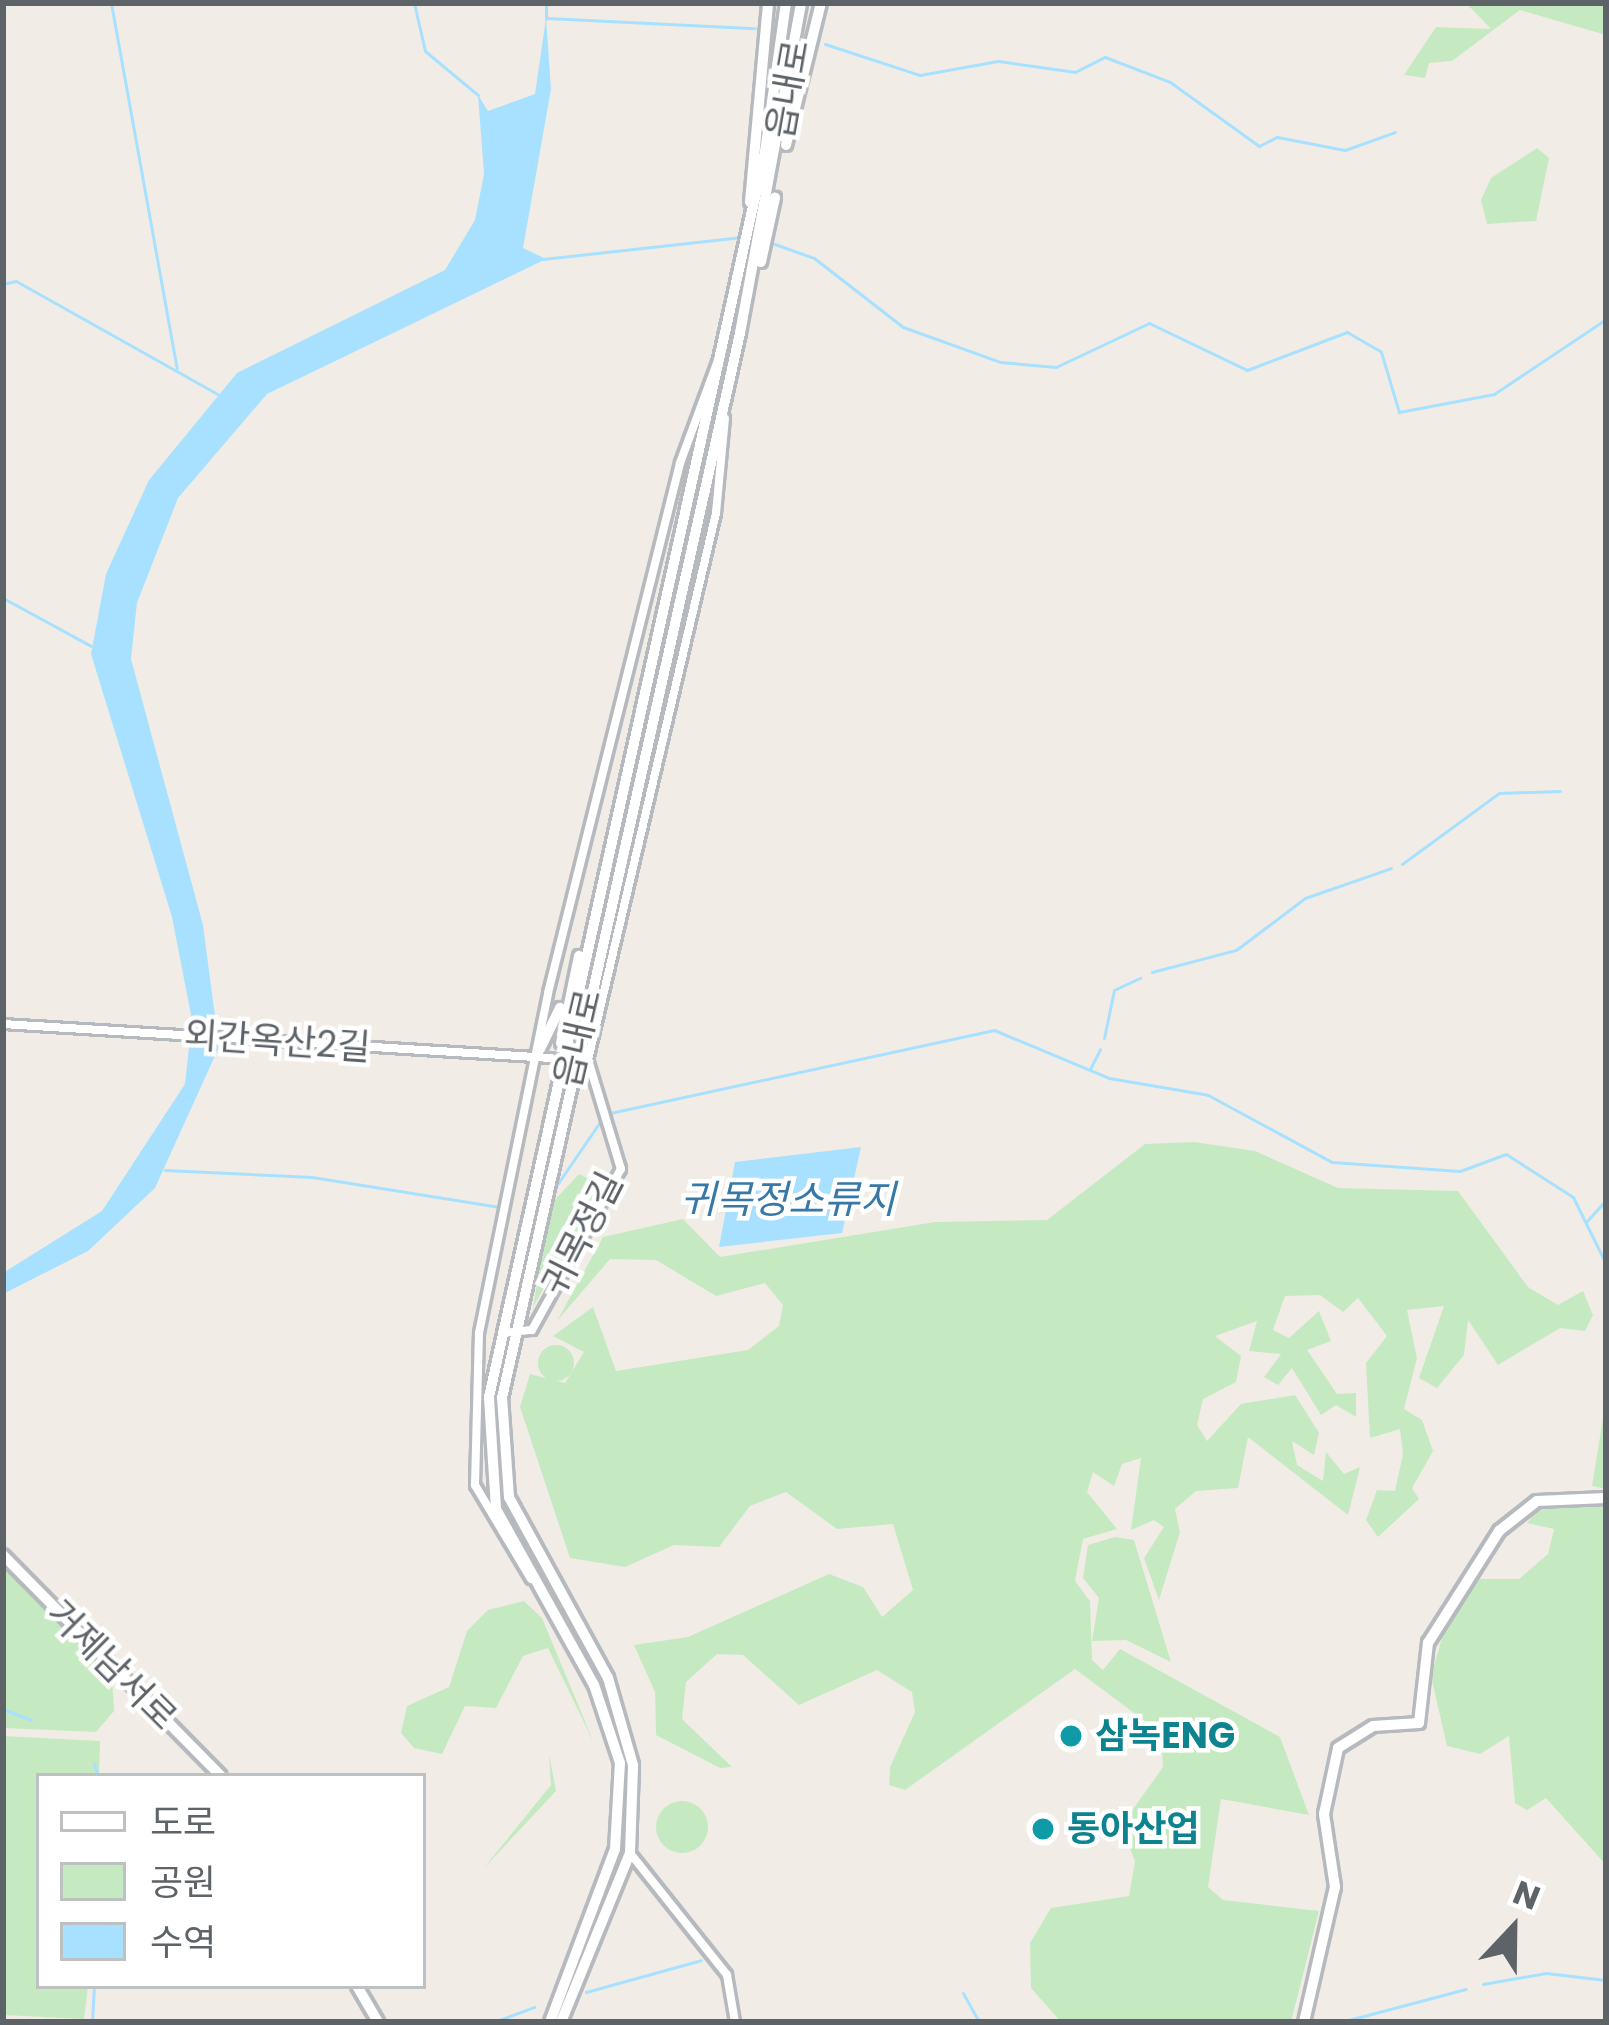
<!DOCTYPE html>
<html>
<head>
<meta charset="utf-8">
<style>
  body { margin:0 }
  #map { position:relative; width:1609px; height:2025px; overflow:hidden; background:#f1ede6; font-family:Poppins,"Noto Sans KR",sans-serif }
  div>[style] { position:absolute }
  .green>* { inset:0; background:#c5eac1 }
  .round { border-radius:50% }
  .water>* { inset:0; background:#a8e1ff }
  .stream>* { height:3px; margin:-1.5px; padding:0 1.5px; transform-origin:1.5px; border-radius:1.5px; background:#a8e1ff }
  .roads { filter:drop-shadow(3px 0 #b6b9bd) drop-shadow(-3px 0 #b6b9bd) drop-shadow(0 3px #b6b9bd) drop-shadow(0 -3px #b6b9bd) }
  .minor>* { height:8px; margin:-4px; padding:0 4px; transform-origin:4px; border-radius:4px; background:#fff }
  .tertiary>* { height:10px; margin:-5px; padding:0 5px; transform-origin:5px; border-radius:5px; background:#fff }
  .secondary>* { height:10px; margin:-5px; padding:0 5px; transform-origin:5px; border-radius:5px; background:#fff }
  .dots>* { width:33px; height:33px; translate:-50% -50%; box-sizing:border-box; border:6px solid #fff; border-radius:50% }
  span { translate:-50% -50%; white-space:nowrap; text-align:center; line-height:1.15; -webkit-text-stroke:9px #fff; paint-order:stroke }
  .street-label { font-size:36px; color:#5d6367 }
  .culture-label { font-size:36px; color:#0d838f; font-weight:700 }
  .left { translate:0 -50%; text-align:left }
  .water-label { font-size:39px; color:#3778a7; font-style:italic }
  .frame { position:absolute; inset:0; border:6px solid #5d6367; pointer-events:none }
  .legend { position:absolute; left:36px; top:1773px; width:390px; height:216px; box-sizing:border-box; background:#fff; border:3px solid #bec1c2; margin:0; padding:15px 21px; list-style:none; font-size:36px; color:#5d6367 }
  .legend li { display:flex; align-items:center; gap:24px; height:60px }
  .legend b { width:60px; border:3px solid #bec1c2 }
  .north { position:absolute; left:1453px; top:1869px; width:120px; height:120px; -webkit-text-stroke:9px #fff; paint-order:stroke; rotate:22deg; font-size:33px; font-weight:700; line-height:48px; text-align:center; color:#5d6367 }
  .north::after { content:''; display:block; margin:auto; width:42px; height:54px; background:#5d6367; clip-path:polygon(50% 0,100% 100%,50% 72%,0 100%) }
</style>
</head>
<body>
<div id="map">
  <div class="green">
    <div style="clip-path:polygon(1466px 3px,1606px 3px,1606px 35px,1520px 10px,1452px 61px,1429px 63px,1425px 78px,1404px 75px,1436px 27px,1491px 29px)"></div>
    <div style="clip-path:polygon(1537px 148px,1549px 158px,1536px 221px,1487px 224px,1481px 200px,1491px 178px)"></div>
    <div style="clip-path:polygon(1194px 1142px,1255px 1151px,1338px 1188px,1458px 1191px,1528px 1287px,1558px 1305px,1583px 1291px,1593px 1315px,1585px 1331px,1560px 1328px,1498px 1365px,1468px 1320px,1464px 1355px,1437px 1388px,1419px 1378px,1444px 1306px,1407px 1310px,1417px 1358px,1404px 1409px,1422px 1420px,1433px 1451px,1412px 1488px,1419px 1499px,1378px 1537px,1366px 1520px,1377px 1490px,1395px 1491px,1403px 1454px,1400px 1429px,1370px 1438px,1366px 1363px,1387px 1336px,1358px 1298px,1343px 1312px,1320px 1295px,1285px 1296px,1273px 1330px,1289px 1338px,1319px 1311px,1331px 1341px,1307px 1350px,1337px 1394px,1356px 1393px,1356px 1417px,1336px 1405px,1321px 1415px,1292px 1368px,1278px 1385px,1264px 1377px,1281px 1354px,1249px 1351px,1257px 1321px,1215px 1336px,1241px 1356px,1236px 1382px,1203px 1399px,1197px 1425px,1207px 1441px,1241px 1404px,1295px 1395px,1319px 1433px,1314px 1455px,1292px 1441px,1297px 1465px,1323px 1481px,1326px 1452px,1344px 1474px,1360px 1467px,1348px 1515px,1248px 1437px,1238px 1488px,1196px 1491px,1175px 1509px,1180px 1532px,1159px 1600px,1144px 1558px,1164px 1527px,1154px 1520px,1131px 1530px,1141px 1458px,1122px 1464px,1114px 1486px,1093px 1472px,1087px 1492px,1117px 1529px,1083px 1539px,1075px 1581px,1090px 1601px,1092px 1660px,1103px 1670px,1120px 1649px,1280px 1737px,1309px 1815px,1221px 1799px,1208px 1887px,1223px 1900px,1319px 1911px,1291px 2022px,1061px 2022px,1031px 1988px,1030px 1943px,1051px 1908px,1129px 1896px,1135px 1861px,1121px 1826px,1163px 1767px,1161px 1733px,1075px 1669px,905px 1790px,889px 1785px,890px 1767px,915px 1712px,912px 1692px,877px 1670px,799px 1705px,743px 1655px,717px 1654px,686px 1682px,682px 1719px,732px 1767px,720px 1768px,656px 1735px,655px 1692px,634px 1645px,688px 1637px,829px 1574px,863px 1587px,882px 1617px,913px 1590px,893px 1524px,837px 1529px,786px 1492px,750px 1506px,719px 1547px,674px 1545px,625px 1567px,570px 1558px,520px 1407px,530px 1374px,565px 1383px,584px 1352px,553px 1336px,593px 1307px,616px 1371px,748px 1350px,779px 1326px,783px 1305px,765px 1283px,716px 1296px,656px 1260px,610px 1259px,557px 1321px,603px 1237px,683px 1219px,720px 1257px,935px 1222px,1047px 1220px,1145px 1144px)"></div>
    <div style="clip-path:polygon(579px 1174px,603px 1186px,533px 1307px,551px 1204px)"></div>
    <div class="round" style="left:538px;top:1345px;width:36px;height:36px"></div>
    <div style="clip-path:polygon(1606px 1400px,1606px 1489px,1592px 1486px)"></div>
    <div style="clip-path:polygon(1606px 1504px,1603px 1569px,1606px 1865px,1546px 1798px,1527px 1810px,1515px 1803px,1509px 1736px,1480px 1754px,1447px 1746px,1431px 1676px,1451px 1607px,1475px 1579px,1519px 1579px,1548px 1554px,1554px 1529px,1527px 1523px,1539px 1508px)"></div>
    <div style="clip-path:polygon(1115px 1537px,1134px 1540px,1171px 1662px,1126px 1640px,1092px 1641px,1099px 1598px,1083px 1578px,1088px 1545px)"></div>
    <div style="clip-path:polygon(3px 1566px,112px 1677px,114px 1711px,96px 1732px,3px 1728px)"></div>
    <div style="clip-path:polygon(524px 1601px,542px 1618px,594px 1743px,548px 1648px,523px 1656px,496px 1708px,465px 1706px,442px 1754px,414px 1748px,401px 1733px,407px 1706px,449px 1687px,467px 1631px,488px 1610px)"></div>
    <div style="clip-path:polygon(3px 1736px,100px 1741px,99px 1776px,39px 1776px,39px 1986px,88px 1986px,84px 2019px,3px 2015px)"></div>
    <div style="clip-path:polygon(549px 1755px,556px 1791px,483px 1869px,551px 1785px)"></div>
    <div class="round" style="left:656px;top:1801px;width:52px;height:52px"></div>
  </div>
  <div class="water">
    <div style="clip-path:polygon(546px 18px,551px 89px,523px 248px,546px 259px,267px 394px,178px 498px,137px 603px,131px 659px,203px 925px,219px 1047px,155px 1188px,88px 1251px,3px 1294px,3px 1273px,102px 1211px,185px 1084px,192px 1020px,172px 917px,91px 654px,106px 574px,149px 480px,237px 373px,445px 270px,475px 220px,484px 174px,478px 95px,488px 111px,535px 94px)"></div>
    <div style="clip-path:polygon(861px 1147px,842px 1233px,719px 1247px,735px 1162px)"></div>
  </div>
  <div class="stream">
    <div style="left:111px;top:3px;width:371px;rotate:79.8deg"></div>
    <div style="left:414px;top:3px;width:49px;rotate:77.1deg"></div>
    <div style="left:425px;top:51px;width:69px;rotate:39.7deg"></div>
    <div style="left:547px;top:18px;width:208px;rotate:2.8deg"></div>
    <div style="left:546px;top:19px;width:16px;rotate:-90deg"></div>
    <div style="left:825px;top:44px;width:100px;rotate:18.1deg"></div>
    <div style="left:920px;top:75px;width:79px;rotate:-10.2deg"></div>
    <div style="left:998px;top:61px;width:78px;rotate:8.1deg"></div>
    <div style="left:1075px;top:72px;width:34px;rotate:-27deg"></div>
    <div style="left:1105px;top:57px;width:70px;rotate:21deg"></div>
    <div style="left:1170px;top:82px;width:110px;rotate:35.7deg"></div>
    <div style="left:1259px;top:146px;width:20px;rotate:-27deg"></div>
    <div style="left:1277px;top:137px;width:69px;rotate:10.8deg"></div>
    <div style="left:1345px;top:150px;width:53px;rotate:-19.8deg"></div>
    <div style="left:769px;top:242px;width:48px;rotate:19.6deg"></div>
    <div style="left:814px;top:258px;width:113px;rotate:37.8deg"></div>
    <div style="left:903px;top:327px;width:103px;rotate:19.8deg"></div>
    <div style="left:1000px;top:362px;width:56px;rotate:5.1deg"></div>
    <div style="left:1056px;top:367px;width:103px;rotate:-25.3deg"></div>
    <div style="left:1149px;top:323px;width:109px;rotate:25.6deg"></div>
    <div style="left:1247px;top:370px;width:107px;rotate:-20.8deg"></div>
    <div style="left:1347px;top:332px;width:39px;rotate:30deg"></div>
    <div style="left:1381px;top:352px;width:63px;rotate:73.3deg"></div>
    <div style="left:1399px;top:412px;width:97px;rotate:-10.7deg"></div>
    <div style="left:1494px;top:394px;width:135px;rotate:-33.8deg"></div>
    <div style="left:543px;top:259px;width:200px;rotate:-6.3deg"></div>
    <div style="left:3px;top:284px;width:13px;rotate:-13deg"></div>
    <div style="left:16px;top:281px;width:231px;rotate:29.3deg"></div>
    <div style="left:3px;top:598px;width:100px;rotate:28.6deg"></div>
    <div style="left:1402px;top:864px;width:120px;rotate:-36.2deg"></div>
    <div style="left:1499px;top:793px;width:61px;rotate:-1.9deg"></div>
    <div style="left:1152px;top:972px;width:87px;rotate:-14.7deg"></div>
    <div style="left:1236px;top:950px;width:86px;rotate:-37deg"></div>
    <div style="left:1305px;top:898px;width:91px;rotate:-19.2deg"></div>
    <div style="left:1104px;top:1038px;width:49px;rotate:-78.2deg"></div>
    <div style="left:1114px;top:990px;width:29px;rotate:-25deg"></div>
    <div style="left:1090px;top:1069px;width:22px;rotate:-63deg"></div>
    <div style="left:610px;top:1113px;width:393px;rotate:-12.2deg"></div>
    <div style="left:994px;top:1030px;width:125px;rotate:22.7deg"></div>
    <div style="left:1109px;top:1078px;width:100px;rotate:9.7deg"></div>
    <div style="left:1208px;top:1095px;width:141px;rotate:28.4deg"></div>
    <div style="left:1332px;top:1162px;width:128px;rotate:4deg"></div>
    <div style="left:1460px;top:1171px;width:49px;rotate:-20.3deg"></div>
    <div style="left:1506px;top:1154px;width:80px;rotate:32.7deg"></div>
    <div style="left:1573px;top:1197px;width:75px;rotate:63.8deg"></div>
    <div style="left:165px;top:1170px;width:147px;rotate:2.7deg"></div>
    <div style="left:312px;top:1177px;width:190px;rotate:9.1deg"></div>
    <div style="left:554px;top:1189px;width:85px;rotate:-55.6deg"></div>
    <div style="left:1587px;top:1221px;width:28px;rotate:-48deg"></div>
    <div style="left:3px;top:1709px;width:30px;rotate:21deg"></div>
    <div style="left:94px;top:1764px;width:13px;rotate:72deg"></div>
    <div style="left:1483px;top:1984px;width:64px;rotate:-9.9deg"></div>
    <div style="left:1546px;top:1973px;width:60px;rotate:6.7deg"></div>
    <div style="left:586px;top:1992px;width:119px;rotate:-15.5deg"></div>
    <div style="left:963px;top:1993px;width:33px;rotate:61deg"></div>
    <div style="left:92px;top:2022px;width:36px;rotate:-87deg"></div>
    <div style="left:494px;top:2022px;width:43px;rotate:-20.6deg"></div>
    <div style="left:1341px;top:2022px;width:129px;rotate:-14.8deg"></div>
  </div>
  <div class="roads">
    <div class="minor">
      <div style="left:3px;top:1024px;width:549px;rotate:3.55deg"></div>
      <div style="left:502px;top:1333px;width:30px;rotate:-6deg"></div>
      <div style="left:532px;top:1330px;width:184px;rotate:-61.1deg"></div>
      <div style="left:621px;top:1169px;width:114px;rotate:-106.8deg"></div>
      <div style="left:588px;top:1060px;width:562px;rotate:-76.83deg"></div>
      <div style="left:716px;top:513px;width:95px;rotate:-84.6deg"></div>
      <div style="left:531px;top:1579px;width:109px;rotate:-120.8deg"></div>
      <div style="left:475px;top:1485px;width:152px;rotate:-88.5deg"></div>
      <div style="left:479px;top:1333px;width:347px;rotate:-78.5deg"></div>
      <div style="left:548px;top:993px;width:546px;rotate:-76.01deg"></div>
      <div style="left:680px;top:463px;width:110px;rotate:-69.7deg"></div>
      <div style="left:630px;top:1853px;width:156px;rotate:51.5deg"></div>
      <div style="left:727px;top:1975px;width:48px;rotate:80.3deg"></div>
    </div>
    <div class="tertiary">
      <div style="left:786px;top:145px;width:146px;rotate:-76.2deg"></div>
      <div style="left:750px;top:202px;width:200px;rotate:-84.8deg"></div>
      <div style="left:761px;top:262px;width:66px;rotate:-77.7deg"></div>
      <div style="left:561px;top:1043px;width:89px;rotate:-78.3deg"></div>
      <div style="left:540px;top:1049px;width:46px;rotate:-64deg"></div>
      <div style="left:550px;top:2022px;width:185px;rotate:-69.4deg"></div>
      <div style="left:615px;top:1849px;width:86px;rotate:-86.7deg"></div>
      <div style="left:620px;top:1763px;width:82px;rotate:-108.4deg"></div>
      <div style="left:594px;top:1685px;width:201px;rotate:-119.1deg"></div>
      <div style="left:496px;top:1509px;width:112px;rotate:-93.6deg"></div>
      <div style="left:489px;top:1397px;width:1275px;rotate:-77.5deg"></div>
      <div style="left:765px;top:152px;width:150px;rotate:-82deg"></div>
      <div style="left:561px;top:2022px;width:183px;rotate:-67.8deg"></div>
      <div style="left:630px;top:1853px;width:88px;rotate:-88deg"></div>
      <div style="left:633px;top:1765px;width:91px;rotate:-106deg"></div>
      <div style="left:608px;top:1678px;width:206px;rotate:-118.7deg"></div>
      <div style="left:509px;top:1497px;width:99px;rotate:-94deg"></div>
      <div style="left:502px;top:1398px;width:1091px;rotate:-77.4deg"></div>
      <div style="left:740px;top:333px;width:336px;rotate:-79.5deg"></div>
      <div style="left:1304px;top:2022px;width:139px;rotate:-77.1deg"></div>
      <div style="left:1335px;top:1887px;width:74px;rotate:-98.6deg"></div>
      <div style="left:1324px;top:1814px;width:67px;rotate:-78deg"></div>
      <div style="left:1338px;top:1748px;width:41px;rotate:-32.2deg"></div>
      <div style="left:1373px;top:1726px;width:46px;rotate:-3.7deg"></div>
      <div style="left:1419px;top:1723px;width:81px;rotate:-83.6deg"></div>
      <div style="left:1428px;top:1643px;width:133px;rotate:-57.6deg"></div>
      <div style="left:1499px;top:1531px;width:48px;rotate:-38.3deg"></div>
      <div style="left:1537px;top:1501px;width:69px;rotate:-2.5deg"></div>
    </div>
    <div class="secondary">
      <div style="left:3px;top:1555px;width:310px;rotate:45.4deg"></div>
      <div style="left:357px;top:1986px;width:42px;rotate:59.7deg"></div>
    </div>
  </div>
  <div class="dots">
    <div style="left:1071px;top:1736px;background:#0f9aa8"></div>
    <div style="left:1043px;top:1829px;background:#0f9aa8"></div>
  </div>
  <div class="street-label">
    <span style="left:788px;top:89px;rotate:-80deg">읍내로</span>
    <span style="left:578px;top:1038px;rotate:-77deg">읍내로</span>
    <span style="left:277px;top:1041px;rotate:4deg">외간옥산2길</span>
    <span style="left:582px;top:1234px;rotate:-63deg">귀목정길</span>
    <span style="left:112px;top:1665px;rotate:45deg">거제남서로</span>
  </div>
  <div class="culture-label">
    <span class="left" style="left:1095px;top:1736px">삼녹ENG</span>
    <span class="left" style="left:1067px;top:1829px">동아산업</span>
  </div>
  <div class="water-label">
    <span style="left:788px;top:1200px">귀목정소류지</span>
  </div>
  <div class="frame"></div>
  <ul class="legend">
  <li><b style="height:15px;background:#fff"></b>도로</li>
  <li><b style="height:33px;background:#c5eac1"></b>공원</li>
  <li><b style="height:33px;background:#a8e1ff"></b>수역</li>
  </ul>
  <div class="north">N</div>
</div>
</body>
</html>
